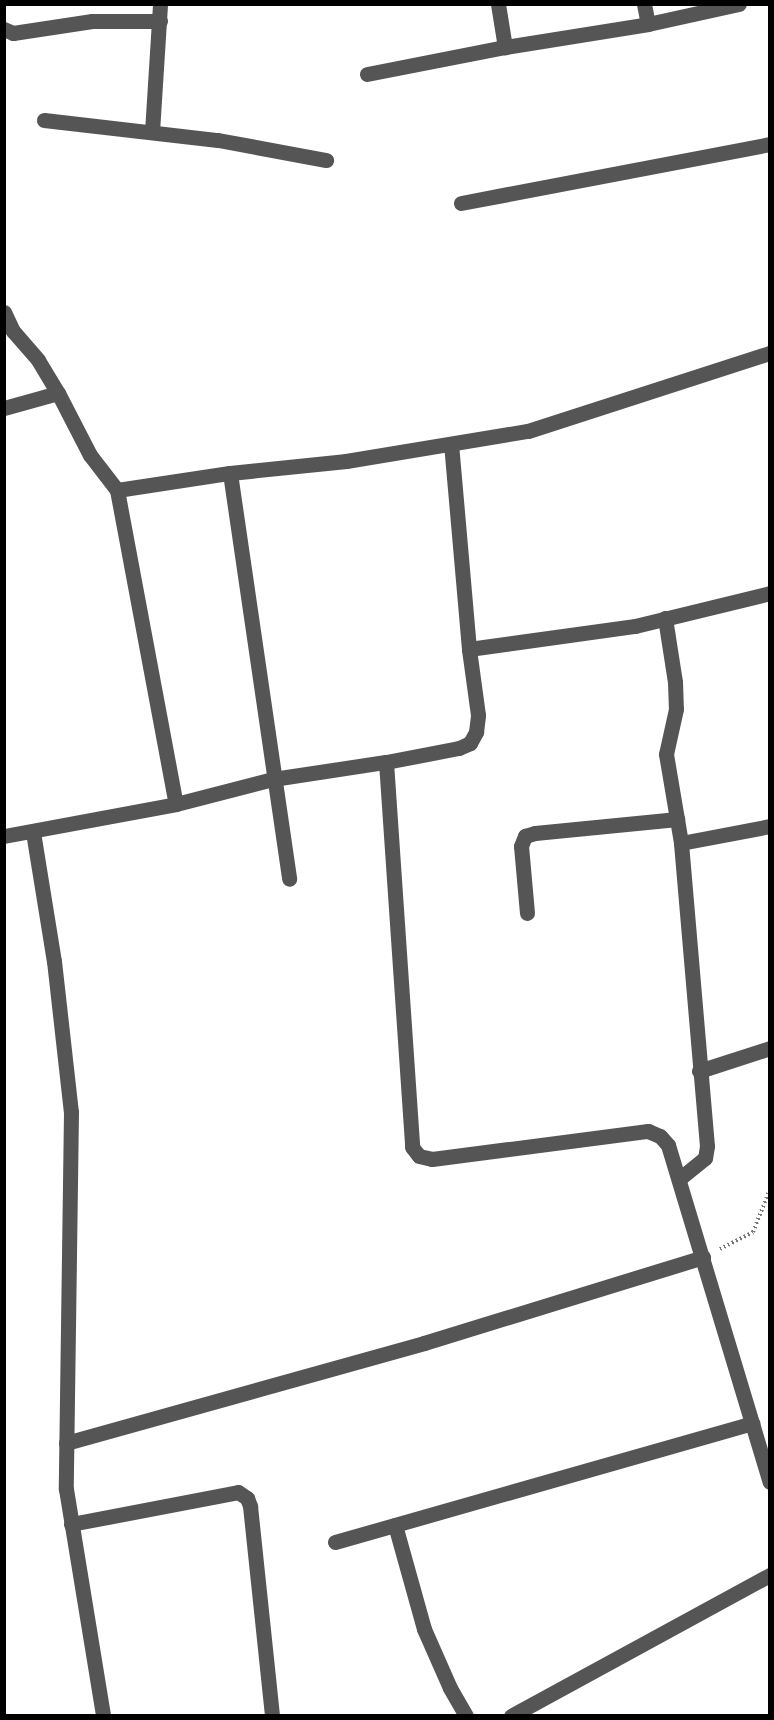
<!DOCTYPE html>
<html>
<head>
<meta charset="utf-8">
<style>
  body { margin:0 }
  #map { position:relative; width:774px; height:1720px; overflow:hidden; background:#fff; font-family:Poppins,sans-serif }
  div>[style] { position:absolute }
  .path>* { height:4px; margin-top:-2px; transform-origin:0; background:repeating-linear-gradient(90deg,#777 0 1.5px,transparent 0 4.5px) }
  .minor>* { height:15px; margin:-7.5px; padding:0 7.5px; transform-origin:7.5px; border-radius:7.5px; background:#555 }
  span { translate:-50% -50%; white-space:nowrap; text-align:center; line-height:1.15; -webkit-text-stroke:5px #fff; paint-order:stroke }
  .frame { position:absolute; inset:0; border:6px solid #000; pointer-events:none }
</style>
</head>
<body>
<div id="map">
  <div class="path">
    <div style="left:720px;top:1249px;width:37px;rotate:-27deg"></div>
    <div style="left:753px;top:1232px;width:46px;rotate:-68.4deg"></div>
  </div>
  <div class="minor">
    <div style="left:498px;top:4px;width:44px;rotate:80.8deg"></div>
    <div style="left:644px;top:4px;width:20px;rotate:79deg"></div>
    <div style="left:4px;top:29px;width:10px;rotate:24deg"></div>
    <div style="left:13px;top:33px;width:80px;rotate:-8.6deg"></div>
    <div style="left:92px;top:21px;width:68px"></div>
    <div style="left:367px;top:74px;width:141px;rotate:-11.1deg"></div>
    <div style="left:505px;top:47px;width:145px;rotate:-9.1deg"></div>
    <div style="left:648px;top:24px;width:93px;rotate:-12.4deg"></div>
    <div style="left:44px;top:120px;width:175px;rotate:6.6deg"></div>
    <div style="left:218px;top:140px;width:110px;rotate:10.5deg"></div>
    <div style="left:152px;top:132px;width:128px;rotate:-86.4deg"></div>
    <div style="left:461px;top:203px;width:315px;rotate:-10.8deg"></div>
    <div style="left:4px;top:312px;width:21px;rotate:65deg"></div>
    <div style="left:13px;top:331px;width:38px;rotate:49deg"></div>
    <div style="left:38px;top:360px;width:39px;rotate:59deg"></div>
    <div style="left:58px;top:393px;width:70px;rotate:62.7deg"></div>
    <div style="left:90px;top:455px;width:44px;rotate:52.4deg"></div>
    <div style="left:117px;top:490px;width:114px;rotate:-8.6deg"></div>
    <div style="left:230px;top:473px;width:117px;rotate:-5.9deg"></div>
    <div style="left:346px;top:461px;width:184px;rotate:-9.4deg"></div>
    <div style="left:528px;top:431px;width:254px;rotate:-17.9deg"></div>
    <div style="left:4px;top:408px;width:56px;rotate:-15.5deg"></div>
    <div style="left:230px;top:473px;width:410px;rotate:81.7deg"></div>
    <div style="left:117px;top:490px;width:319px;rotate:79.4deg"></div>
    <div style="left:665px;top:618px;width:65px;rotate:81.1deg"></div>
    <div style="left:675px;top:682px;width:27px;rotate:88deg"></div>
    <div style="left:676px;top:709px;width:46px;rotate:102.5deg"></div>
    <div style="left:666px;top:754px;width:90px;rotate:80.4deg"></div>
    <div style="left:681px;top:843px;width:304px;rotate:85.1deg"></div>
    <div style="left:707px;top:1146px;width:12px;rotate:99deg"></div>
    <div style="left:705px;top:1158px;width:33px;rotate:141deg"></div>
    <div style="left:469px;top:649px;width:168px;rotate:-7.9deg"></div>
    <div style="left:635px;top:626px;width:139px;rotate:-13.7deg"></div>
    <div style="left:386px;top:762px;width:386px;rotate:86.1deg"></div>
    <div style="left:412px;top:1147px;width:11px;rotate:52deg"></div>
    <div style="left:419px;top:1156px;width:13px;rotate:13deg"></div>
    <div style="left:432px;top:1159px;width:218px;rotate:-7.4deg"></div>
    <div style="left:648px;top:1131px;width:13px;rotate:23deg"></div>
    <div style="left:660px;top:1136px;width:12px;rotate:48deg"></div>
    <div style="left:668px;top:1145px;width:352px;rotate:73.2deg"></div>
    <div style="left:33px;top:832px;width:131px;rotate:80.8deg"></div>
    <div style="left:54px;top:961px;width:152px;rotate:83.6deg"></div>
    <div style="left:71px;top:1112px;width:377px;rotate:90.8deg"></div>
    <div style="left:66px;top:1489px;width:230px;rotate:80.7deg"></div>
    <div style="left:4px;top:836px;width:175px;rotate:-10.5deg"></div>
    <div style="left:176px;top:804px;width:100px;rotate:-14.5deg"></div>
    <div style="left:273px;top:779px;width:114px;rotate:-8.6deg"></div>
    <div style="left:386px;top:762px;width:74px;rotate:-10.9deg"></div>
    <div style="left:459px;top:748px;width:12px;rotate:-24deg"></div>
    <div style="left:470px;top:743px;width:13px;rotate:-61deg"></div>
    <div style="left:476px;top:732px;width:17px;rotate:-83deg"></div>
    <div style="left:478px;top:715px;width:67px;rotate:-97.8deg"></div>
    <div style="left:469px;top:649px;width:205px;rotate:-95deg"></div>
    <div style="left:681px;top:843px;width:91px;rotate:-10.8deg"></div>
    <div style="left:527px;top:913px;width:67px;rotate:-95.1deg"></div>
    <div style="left:521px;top:846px;width:11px;rotate:-68deg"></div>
    <div style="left:525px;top:836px;width:10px;rotate:-17deg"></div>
    <div style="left:535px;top:833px;width:143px;rotate:-5.6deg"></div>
    <div style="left:699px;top:1071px;width:75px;rotate:-17.9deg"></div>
    <div style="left:66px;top:1443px;width:372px;rotate:-15.6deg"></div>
    <div style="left:424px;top:1343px;width:292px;rotate:-17.1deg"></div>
    <div style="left:71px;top:1524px;width:170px;rotate:-10.8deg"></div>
    <div style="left:238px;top:1492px;width:11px;rotate:34deg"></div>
    <div style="left:247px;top:1498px;width:9px;rotate:69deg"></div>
    <div style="left:250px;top:1506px;width:211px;rotate:84deg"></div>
    <div style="left:395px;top:1525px;width:108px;rotate:74.4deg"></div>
    <div style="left:424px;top:1629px;width:64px;rotate:66.2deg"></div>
    <div style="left:450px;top:1688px;width:32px;rotate:60deg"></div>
    <div style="left:335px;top:1542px;width:434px;rotate:-15.9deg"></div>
    <div style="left:511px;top:1716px;width:295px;rotate:-28.6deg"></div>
  </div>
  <div class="frame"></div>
</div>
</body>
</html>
